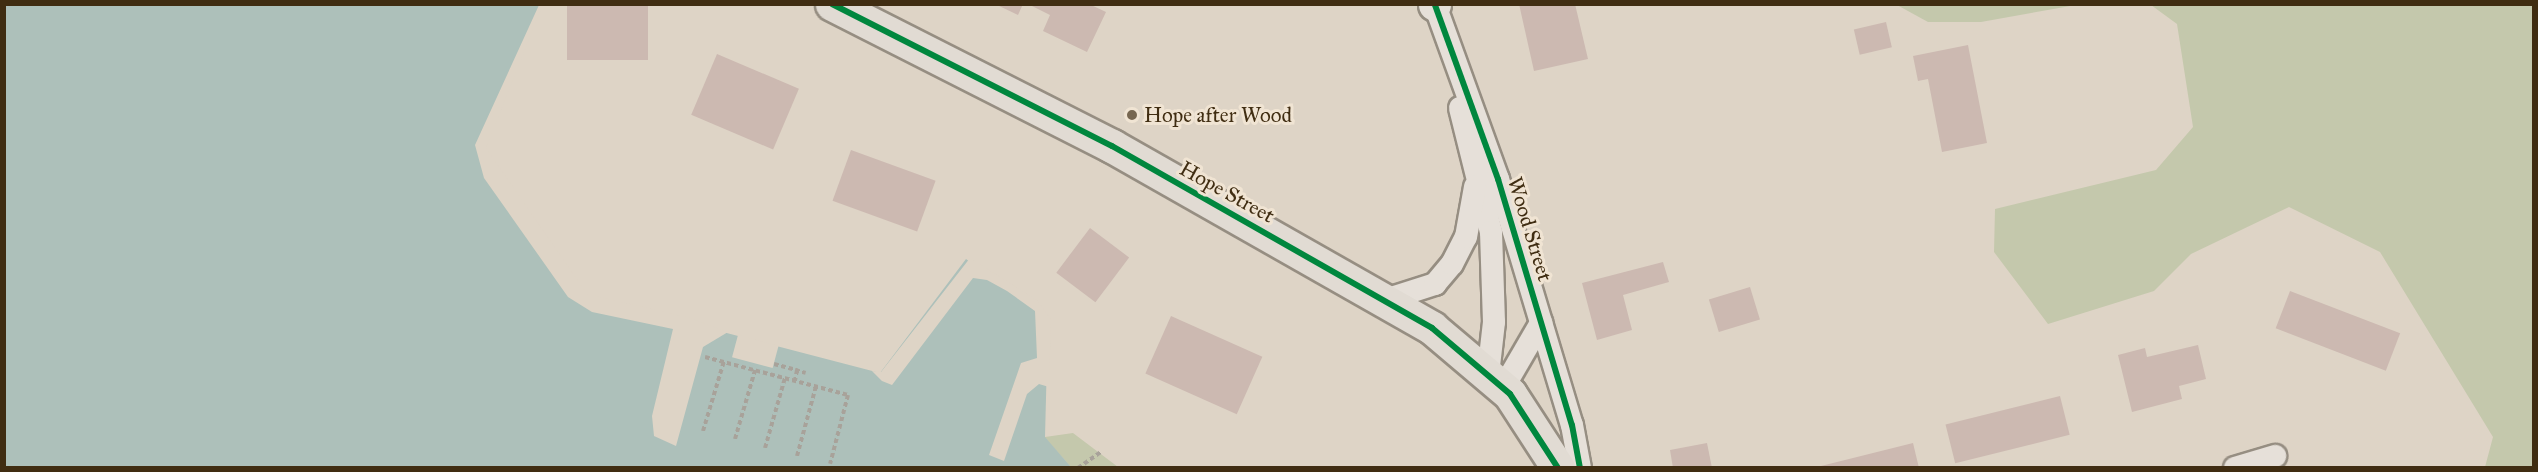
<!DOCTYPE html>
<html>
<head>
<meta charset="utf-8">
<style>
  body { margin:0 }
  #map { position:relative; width:2538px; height:472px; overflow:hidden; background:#ded4c6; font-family:"IM FELL Great Primer",serif }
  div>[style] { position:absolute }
  .green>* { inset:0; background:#c4c8ac }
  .water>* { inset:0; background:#adc0ba }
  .pier>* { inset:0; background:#ded4c6; transform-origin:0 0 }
  .building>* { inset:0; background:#ccb9b1; transform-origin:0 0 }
  .path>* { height:4px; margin-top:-2px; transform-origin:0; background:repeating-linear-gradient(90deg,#a8a29a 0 4.5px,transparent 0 7.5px) }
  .roads { filter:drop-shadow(2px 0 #968e82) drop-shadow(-2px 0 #968e82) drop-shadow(0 2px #968e82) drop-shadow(0 -2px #968e82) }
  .street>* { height:22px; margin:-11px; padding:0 11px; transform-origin:11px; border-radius:11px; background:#e6e0d9 }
  .secondary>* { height:32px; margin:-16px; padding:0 16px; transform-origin:16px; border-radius:16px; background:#e6e0d9 }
  .primary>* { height:33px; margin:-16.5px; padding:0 16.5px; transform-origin:16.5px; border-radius:16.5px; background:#e1dbd3 }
  .cycleway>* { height:6px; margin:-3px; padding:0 3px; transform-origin:3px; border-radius:3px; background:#00873e }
  .dots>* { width:16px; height:16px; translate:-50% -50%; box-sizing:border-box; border:3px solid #f0e4d3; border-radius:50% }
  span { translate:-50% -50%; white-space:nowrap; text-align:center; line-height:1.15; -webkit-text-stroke:6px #f0e4d3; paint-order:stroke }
  .poi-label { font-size:21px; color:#402d12 }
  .left { translate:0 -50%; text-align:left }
  .street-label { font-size:21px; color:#402d12 }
  .frame { position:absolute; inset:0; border:6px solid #402d12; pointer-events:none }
</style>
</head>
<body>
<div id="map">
  <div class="green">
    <div style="clip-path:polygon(1897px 5px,1897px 4px,2076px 5px,1981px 22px,1928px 22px)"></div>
    <div style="clip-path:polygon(2151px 5px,2533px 5px,2533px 467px,2485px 467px,2493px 437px,2380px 252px,2289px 207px,2191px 254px,2154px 291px,2048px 324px,1994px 252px,1995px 209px,2156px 170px,2193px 127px,2177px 24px)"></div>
    <div style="clip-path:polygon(1046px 388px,1045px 437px,1073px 433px,1118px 467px,1071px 467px,1045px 438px)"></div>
  </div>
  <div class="water">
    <div style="clip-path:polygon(4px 5px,540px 5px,483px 148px,585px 296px,880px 373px,966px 259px,1048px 320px,1045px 437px,1071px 467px,5px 467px)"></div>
  </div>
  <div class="pier">
    <div style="clip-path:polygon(543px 4px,486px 148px,587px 294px,690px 318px,728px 332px,703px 347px,676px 446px,654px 436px,652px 416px,673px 329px,592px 312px,568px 297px,484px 178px,475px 145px,539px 5px)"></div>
    <div style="clip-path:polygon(970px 258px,1038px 301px,1051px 320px,1049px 387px,1039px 384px,1027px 394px,1004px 461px,989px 455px,1021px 363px,1037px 358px,1035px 311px,1007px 291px,987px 280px,973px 278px,892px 385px,882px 381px,872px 371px,881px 372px)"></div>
    <div style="left:738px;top:335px;width:42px;height:23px;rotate:15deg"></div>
  </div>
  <div class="building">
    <div style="left:567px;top:4px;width:81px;height:56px"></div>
    <div style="clip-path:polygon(995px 4px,1023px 4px,1018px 15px)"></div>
    <div style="clip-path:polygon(1028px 4px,1089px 4px,1106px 12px,1087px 52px,1043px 31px,1050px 15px)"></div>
    <div style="clip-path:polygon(1519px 4px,1575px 4px,1588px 59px,1534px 71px)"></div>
    <div style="left:1886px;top:22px;width:26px;height:33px;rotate:77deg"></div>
    <div style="clip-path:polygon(1968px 45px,1987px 143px,1942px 152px,1928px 79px,1918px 81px,1913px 56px)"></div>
    <div style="left:717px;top:54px;width:89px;height:66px;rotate:23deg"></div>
    <div style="left:851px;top:150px;width:90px;height:54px;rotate:20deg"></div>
    <div style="left:1090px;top:228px;width:49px;height:56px;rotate:37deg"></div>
    <div style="clip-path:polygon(1663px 262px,1669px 282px,1623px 295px,1632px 330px,1597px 340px,1582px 283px)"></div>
    <div style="left:1750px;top:287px;width:34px;height:43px;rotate:73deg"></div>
    <div style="left:2290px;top:291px;width:118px;height:40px;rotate:21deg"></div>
    <div style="left:1171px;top:316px;width:100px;height:63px;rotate:24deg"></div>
    <div style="clip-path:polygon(2198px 345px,2206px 379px,2179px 386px,2182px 399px,2132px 412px,2118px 355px,2145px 348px,2147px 357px)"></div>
    <div style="left:2060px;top:396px;width:40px;height:118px;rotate:76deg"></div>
    <div style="clip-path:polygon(1707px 443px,1712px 468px,1673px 468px,1670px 450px)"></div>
    <div style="clip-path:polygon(1913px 443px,1919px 468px,1817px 468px,1817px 467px)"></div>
  </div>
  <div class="path">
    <div style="left:705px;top:357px;width:148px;rotate:14.9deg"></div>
    <div style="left:848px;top:395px;width:71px;rotate:104.6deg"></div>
    <div style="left:774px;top:364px;width:24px;rotate:15deg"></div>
    <div style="left:797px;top:370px;width:10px;rotate:101deg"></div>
    <div style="left:795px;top:370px;width:11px;rotate:15deg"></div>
    <div style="left:703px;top:431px;width:73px;rotate:-73.3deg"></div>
    <div style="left:735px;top:439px;width:72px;rotate:-73.8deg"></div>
    <div style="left:765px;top:448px;width:73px;rotate:-74.1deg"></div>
    <div style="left:797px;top:456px;width:73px;rotate:-74.8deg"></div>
    <div style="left:1078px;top:468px;width:28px;rotate:-35deg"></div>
  </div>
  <div class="roads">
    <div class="street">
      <div style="left:1435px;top:5px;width:185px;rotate:70.1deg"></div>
      <div style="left:1498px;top:179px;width:257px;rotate:73.3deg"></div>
      <div style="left:1572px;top:425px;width:44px;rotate:79.5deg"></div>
      <div style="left:1460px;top:108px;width:128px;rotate:76deg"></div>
      <div style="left:1491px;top:232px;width:90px;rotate:88.1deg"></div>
      <div style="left:1494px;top:322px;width:53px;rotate:96.5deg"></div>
      <div style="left:1382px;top:301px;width:56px;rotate:-17.8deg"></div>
      <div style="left:1435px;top:284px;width:26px;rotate:-50deg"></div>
      <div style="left:1452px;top:264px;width:30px;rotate:-63deg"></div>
      <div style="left:1466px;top:237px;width:51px;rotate:-79.8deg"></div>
      <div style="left:1502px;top:390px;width:78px;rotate:-59.8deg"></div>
      <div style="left:2235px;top:468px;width:42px;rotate:-16.7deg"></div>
    </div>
    <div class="secondary">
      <div style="left:1435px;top:4px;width:1px;rotate:90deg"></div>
    </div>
    <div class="primary">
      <div style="left:832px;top:4px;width:314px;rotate:26.9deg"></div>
      <div style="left:1112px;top:146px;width:368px;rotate:29.6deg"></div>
      <div style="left:1432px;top:328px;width:102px;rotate:40.2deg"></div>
      <div style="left:1510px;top:394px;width:88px;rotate:57deg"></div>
    </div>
  </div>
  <div class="cycleway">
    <div style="left:832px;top:4px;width:314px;rotate:26.9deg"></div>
    <div style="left:1112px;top:146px;width:368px;rotate:29.6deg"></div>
    <div style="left:1432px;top:328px;width:102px;rotate:40.2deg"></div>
    <div style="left:1510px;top:394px;width:88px;rotate:57deg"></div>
    <div style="left:1435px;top:5px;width:185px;rotate:70.1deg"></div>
    <div style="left:1498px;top:179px;width:257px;rotate:73.3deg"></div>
    <div style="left:1572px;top:425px;width:44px;rotate:79.5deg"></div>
  </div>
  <div class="dots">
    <div style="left:1132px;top:115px;background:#776751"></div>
  </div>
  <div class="poi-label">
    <span class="left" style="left:1144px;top:115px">Hope after Wood</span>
  </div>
  <div class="street-label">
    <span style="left:1227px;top:192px;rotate:29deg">Hope Street</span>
    <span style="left:1530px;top:229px;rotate:73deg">Wood Street</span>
  </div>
  <div class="frame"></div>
</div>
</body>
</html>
